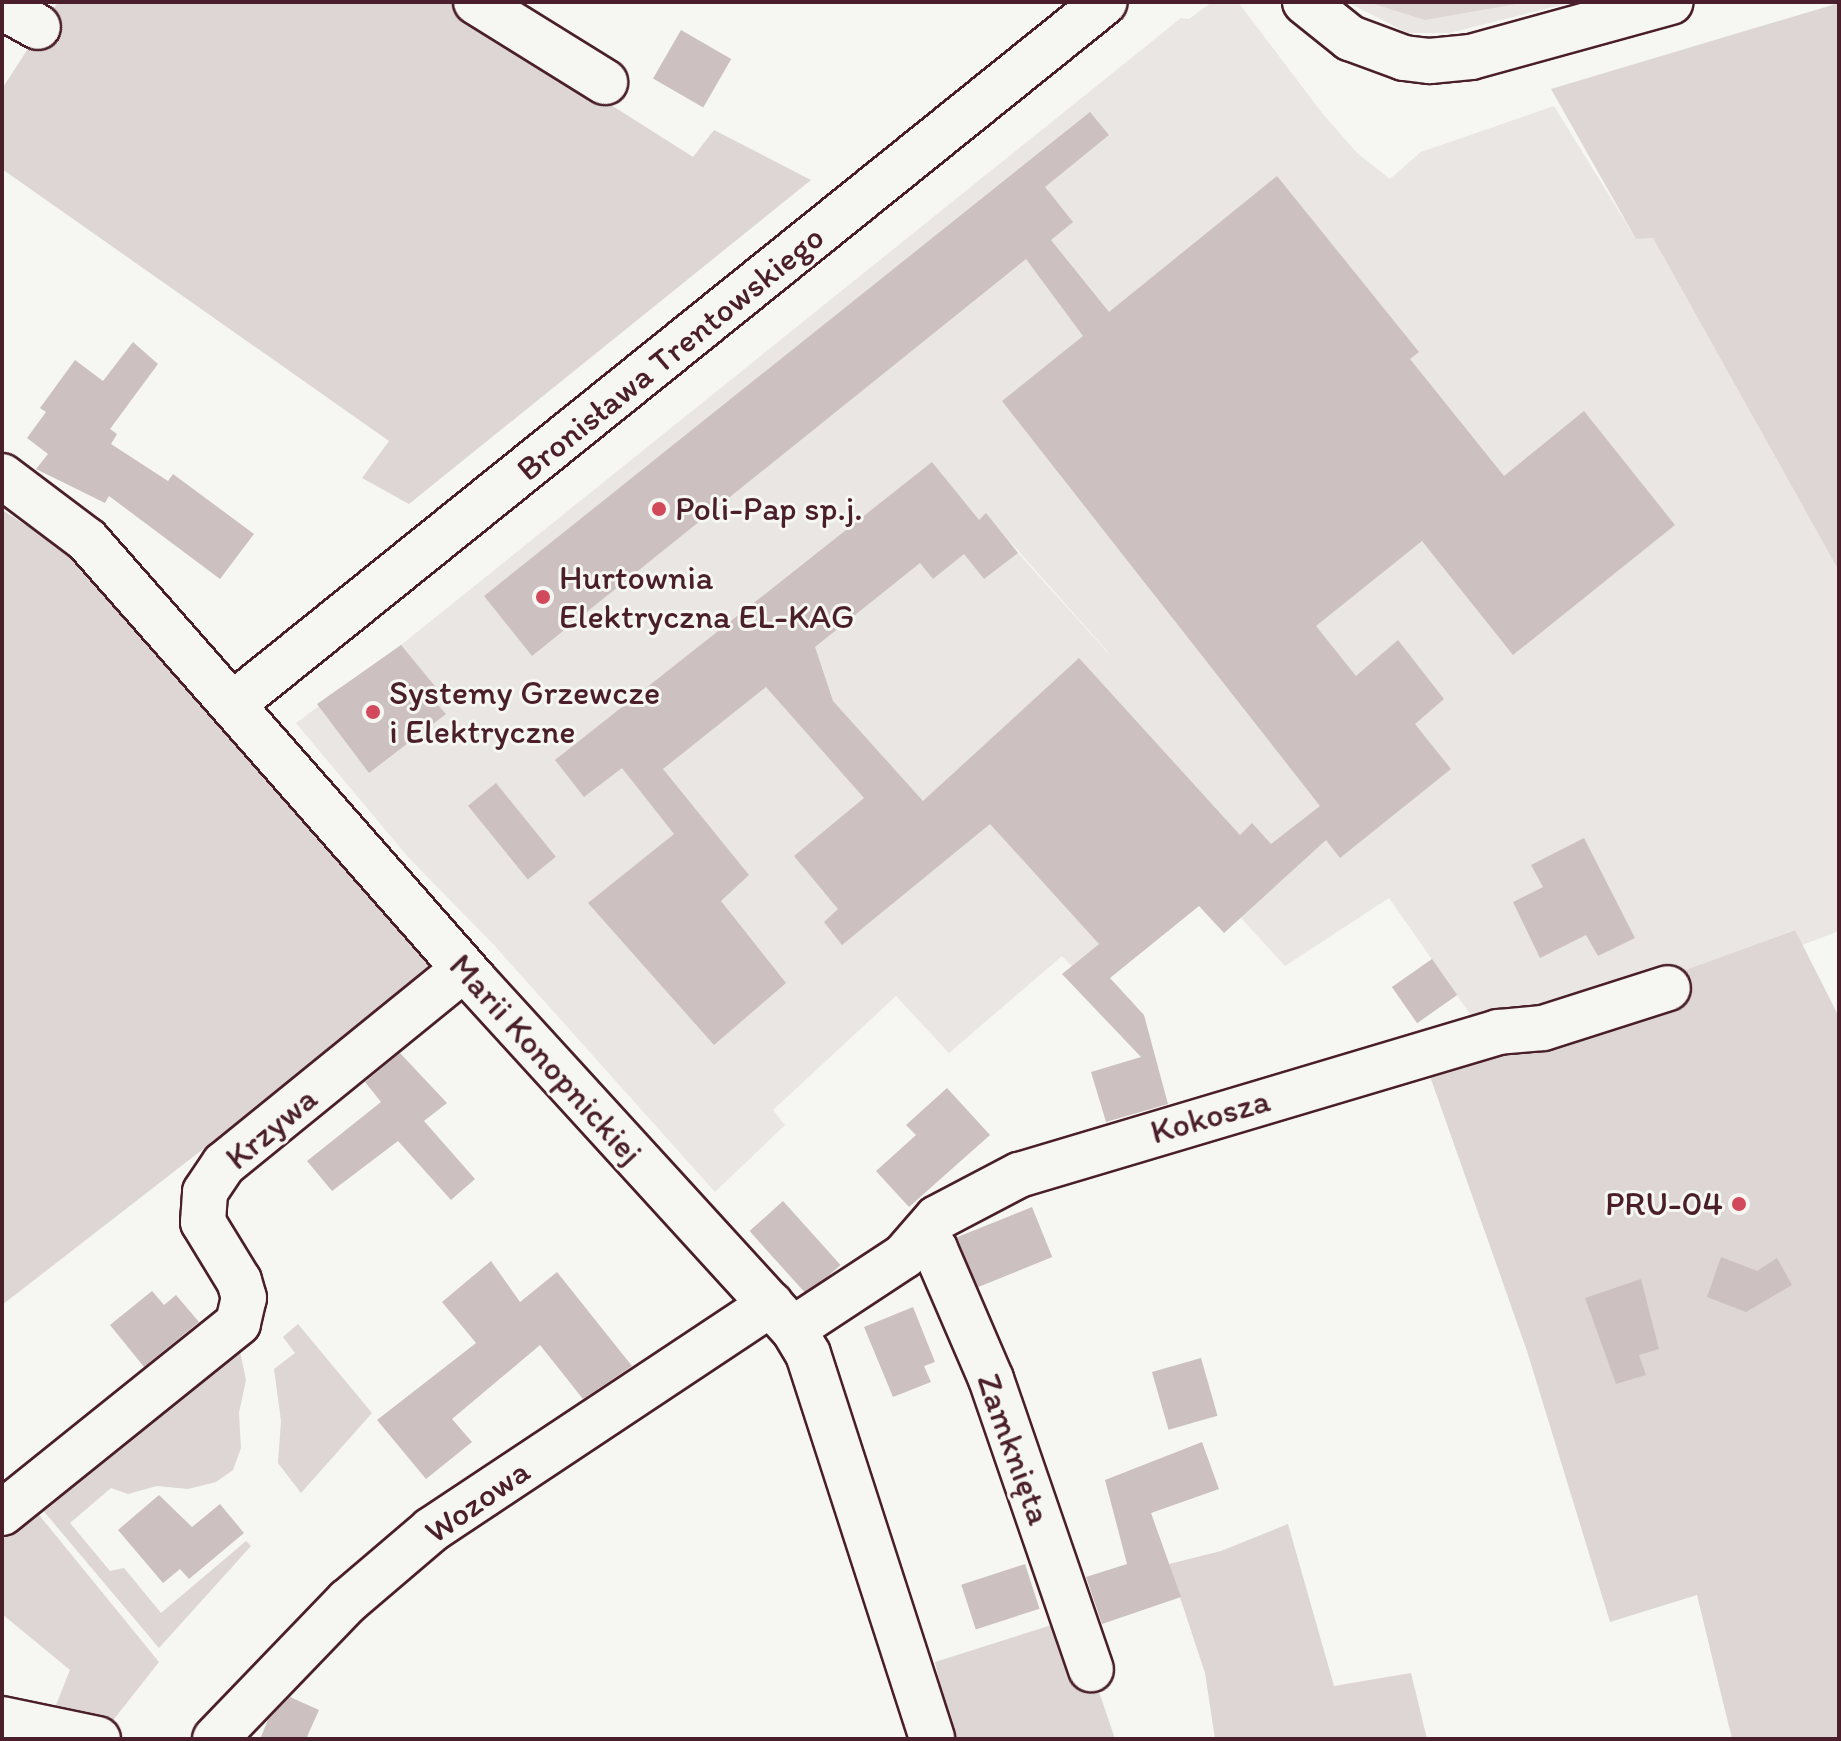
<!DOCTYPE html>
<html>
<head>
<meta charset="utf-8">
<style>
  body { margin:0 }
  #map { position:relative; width:1841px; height:1741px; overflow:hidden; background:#f6f6f2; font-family:Itim,sans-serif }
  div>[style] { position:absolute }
  .built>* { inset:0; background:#e9e6e3 }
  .green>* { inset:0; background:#ddd6d5 }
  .building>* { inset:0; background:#ccc1c0; transform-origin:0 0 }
  .roads { filter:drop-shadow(2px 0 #4a1f2b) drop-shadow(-2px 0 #4a1f2b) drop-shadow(0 2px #4a1f2b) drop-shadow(0 -2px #4a1f2b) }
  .minor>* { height:44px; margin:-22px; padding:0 22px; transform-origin:22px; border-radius:22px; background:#f6f6f2 }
  .dots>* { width:22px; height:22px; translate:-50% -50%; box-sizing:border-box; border:4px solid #f6f6f2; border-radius:50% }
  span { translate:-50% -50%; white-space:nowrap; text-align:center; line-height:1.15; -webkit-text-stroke:6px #f6f6f2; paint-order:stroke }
  .street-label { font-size:34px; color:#4a1f2b }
  .poi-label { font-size:34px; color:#4a1f2b }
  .left { translate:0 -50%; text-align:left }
  .right { translate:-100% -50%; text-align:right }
  .frame { position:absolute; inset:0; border:4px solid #4a1f2b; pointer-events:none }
</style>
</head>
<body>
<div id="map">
  <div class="built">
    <div style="clip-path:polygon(evenodd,1212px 2px,1238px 2px,1322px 113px,1357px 153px,1390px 179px,1421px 152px,1554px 106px,1636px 239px,1653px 238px,1839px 571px,1839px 931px,1802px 945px,1794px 930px,1676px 974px,1477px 1024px,1389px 898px,1285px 966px,1193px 866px,1072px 966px,1062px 956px,949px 1053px,896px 996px,773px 1110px,785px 1125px,715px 1192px,494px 945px,408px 857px,296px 723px,401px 645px,1181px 18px,1189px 19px,1212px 2px,1006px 537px,1108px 652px,1108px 653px,1018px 553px,1006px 537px)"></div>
    <div style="clip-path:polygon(1347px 2px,1573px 2px,1449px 33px,1408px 33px)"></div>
  </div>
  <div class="green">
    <div style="clip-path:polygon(58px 2px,449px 2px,693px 157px,714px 130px,811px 180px,409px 504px,362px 478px,389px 441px,2px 169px,2px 89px)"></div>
    <div style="clip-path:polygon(1368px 2px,1527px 2px,1425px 20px)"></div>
    <div style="clip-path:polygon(1839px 3px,1839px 571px,1653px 238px,1636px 239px,1551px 89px)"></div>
    <div style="clip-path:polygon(2px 510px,85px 563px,428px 961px,429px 974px,2px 1305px)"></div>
    <div style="clip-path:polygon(1795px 930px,1839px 1017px,1839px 1739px,1732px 1739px,1697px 1595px,1610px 1622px,1527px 1351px,1426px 1065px)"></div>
    <div style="clip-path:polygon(298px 1324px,372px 1413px,301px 1493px,278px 1463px,281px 1421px,274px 1369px,295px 1353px,283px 1337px)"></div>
    <div style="clip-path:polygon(240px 1351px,246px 1380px,239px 1413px,241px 1448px,233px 1470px,216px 1482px,188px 1489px,157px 1486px,128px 1494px,111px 1488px,70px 1523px,110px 1571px,124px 1568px,161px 1613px,246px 1541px,251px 1546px,159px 1648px,41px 1508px)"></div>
    <div style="clip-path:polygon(31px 1505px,159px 1662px,107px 1728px,52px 1715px,70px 1670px,2px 1614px,2px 1529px)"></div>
    <div style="clip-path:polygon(1288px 1524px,1334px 1686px,1411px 1673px,1427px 1739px,1215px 1739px,1205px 1673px,1169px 1564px,1221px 1551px)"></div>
    <div style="clip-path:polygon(1074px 1618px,1115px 1739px,953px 1739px,935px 1662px)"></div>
  </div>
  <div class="building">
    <div style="left:681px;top:30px;width:58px;height:56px;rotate:30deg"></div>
    <div style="clip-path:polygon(1090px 112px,1109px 135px,1045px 187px,1073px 222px,1051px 240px,1109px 312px,1277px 176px,1419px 352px,1410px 359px,1504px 476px,1584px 411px,1675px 525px,1513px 655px,1422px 541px,1316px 626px,1356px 676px,1398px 640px,1444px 699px,1415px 724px,1451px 769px,1340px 858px,1326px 840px,1224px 933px,1199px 906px,1110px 978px,1144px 1015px,1168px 1104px,1106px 1122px,1091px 1072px,1141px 1057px,1062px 974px,1099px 944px,990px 824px,842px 945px,824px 922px,838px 909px,794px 856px,864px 798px,766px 687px,663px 769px,749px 875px,721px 901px,786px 983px,714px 1045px,588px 903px,674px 834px,622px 768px,584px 797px,555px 760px,932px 462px,979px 520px,986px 513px,1018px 553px,984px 579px,964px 554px,933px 579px,920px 563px,815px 647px,833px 701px,923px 801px,1079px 658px,1240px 835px,1252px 823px,1271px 844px,1320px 806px,1002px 401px,1083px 336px,1026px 259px,532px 656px,484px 596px)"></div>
    <div style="clip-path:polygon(133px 342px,158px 364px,110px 429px,117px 434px,111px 444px,168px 481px,173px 474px,254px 534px,220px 579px,109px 496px,105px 503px,36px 469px,48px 454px,27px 438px,46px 412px,40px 408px,75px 360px,103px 381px)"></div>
    <div style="clip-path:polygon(401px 645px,443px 696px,435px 702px,446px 714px,369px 773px,317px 704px)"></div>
    <div style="left:496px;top:783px;width:95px;height:36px;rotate:51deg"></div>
    <div style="clip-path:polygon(1584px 838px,1635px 938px,1598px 956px,1586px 935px,1540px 958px,1513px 902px,1543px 887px,1531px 865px)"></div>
    <div style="left:1432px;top:959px;width:44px;height:49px;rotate:55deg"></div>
    <div style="clip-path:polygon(400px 1053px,447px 1103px,424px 1121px,475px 1179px,451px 1200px,398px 1141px,332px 1191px,307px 1161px,381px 1102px,365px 1082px)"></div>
    <div style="clip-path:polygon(947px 1088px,990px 1135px,909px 1207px,876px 1171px,916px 1135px,906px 1125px)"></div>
    <div style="left:783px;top:1201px;width:86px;height:45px;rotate:48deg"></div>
    <div style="left:1032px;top:1207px;width:54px;height:81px;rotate:68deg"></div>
    <div style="clip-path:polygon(1721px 1257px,1757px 1271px,1777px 1258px,1792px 1285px,1746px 1312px,1707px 1297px)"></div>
    <div style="clip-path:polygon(491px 1261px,520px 1302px,557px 1272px,632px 1366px,583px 1399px,540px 1345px,452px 1419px,472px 1442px,426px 1479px,377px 1420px,476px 1343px,442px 1302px)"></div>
    <div style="clip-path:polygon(1641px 1279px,1659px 1349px,1639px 1355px,1646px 1375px,1616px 1384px,1585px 1298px)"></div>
    <div style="clip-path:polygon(152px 1291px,164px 1305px,176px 1295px,199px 1322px,144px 1367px,110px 1325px)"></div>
    <div style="clip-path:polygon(913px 1307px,935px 1362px,924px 1366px,931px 1382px,893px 1397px,864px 1327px)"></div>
    <div style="left:1201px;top:1358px;width:60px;height:51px;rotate:74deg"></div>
    <div style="clip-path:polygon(1202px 1442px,1219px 1489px,1151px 1513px,1181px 1597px,1102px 1624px,1086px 1577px,1127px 1564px,1105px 1480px)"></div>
    <div style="clip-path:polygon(159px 1495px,192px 1527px,220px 1504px,244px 1533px,189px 1579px,180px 1569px,163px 1583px,118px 1530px)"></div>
    <div style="left:1025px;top:1564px;width:47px;height:67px;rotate:72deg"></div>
    <div style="clip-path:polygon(290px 1697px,319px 1710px,306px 1739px,260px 1739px,268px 1720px)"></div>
  </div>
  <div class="roads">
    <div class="minor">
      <div style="left:476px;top:2px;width:152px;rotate:31.8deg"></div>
      <div style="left:1305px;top:2px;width:58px;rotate:38.7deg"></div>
      <div style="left:1350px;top:38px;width:58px;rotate:20.3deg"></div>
      <div style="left:1404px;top:58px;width:26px;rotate:7deg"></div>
      <div style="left:1430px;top:61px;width:41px;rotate:-5.6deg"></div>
      <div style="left:1471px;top:57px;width:207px;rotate:-15.4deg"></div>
      <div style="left:2px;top:7px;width:41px;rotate:29.1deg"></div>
      <div style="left:2px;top:476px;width:106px;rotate:37deg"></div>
      <div style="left:87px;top:540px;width:587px;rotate:48.66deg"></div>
      <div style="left:475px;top:981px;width:471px;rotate:47.6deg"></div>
      <div style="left:793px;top:1329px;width:29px;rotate:59deg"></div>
      <div style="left:808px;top:1354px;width:404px;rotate:72.1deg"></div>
      <div style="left:233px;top:704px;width:1119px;rotate:-38.84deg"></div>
      <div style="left:921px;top:1238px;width:18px;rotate:38deg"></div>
      <div style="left:935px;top:1249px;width:142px;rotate:66.7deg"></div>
      <div style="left:991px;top:1379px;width:307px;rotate:71deg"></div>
      <div style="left:793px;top:1329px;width:133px;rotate:-33.3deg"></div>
      <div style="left:904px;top:1256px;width:50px;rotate:-49deg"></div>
      <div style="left:937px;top:1218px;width:93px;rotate:-27.7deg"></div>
      <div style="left:1019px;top:1175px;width:500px;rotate:-16.6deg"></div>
      <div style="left:1498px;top:1032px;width:45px;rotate:-5.1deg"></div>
      <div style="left:1543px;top:1028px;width:131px;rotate:-17.7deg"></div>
      <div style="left:2px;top:1513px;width:303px;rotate:-38.8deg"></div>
      <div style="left:238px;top:1323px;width:26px;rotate:-77deg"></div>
      <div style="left:244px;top:1298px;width:18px;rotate:-106deg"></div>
      <div style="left:239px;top:1281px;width:69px;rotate:-121.4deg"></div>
      <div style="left:203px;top:1222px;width:30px;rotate:-86deg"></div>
      <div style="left:205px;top:1192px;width:34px;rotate:-56deg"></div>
      <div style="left:224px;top:1164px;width:309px;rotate:-39.1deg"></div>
      <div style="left:2px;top:1719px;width:98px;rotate:11.8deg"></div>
      <div style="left:215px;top:1739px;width:192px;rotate:-46.1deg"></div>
      <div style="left:348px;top:1601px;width:109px;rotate:-40.5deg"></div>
      <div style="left:431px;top:1530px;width:408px;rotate:-33.6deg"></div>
    </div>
  </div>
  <div class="dots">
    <div style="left:659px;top:509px;background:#d1495b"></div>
    <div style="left:543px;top:597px;background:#d1495b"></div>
    <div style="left:373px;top:712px;background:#d1495b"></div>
    <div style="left:1739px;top:1204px;background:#d1495b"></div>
  </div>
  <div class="street-label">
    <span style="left:670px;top:353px;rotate:-39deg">Bronisława Trentowskiego</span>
    <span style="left:546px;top:1059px;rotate:48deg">Marii Konopnickiej</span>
    <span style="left:1210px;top:1116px;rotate:-16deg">Kokosza</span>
    <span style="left:271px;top:1128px;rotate:-40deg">Krzywa</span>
    <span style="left:1014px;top:1449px;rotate:70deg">Zamknięta</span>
    <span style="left:477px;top:1501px;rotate:-35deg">Wozowa</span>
  </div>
  <div class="poi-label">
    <span class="left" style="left:675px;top:509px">Poli-Pap sp.j.</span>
    <span class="left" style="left:559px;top:597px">Hurtownia<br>Elektryczna EL-KAG</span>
    <span class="left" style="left:389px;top:712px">Systemy Grzewcze<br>i Elektryczne</span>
    <span class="right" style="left:1723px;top:1204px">PRU-04</span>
  </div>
  <div class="frame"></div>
</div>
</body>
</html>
